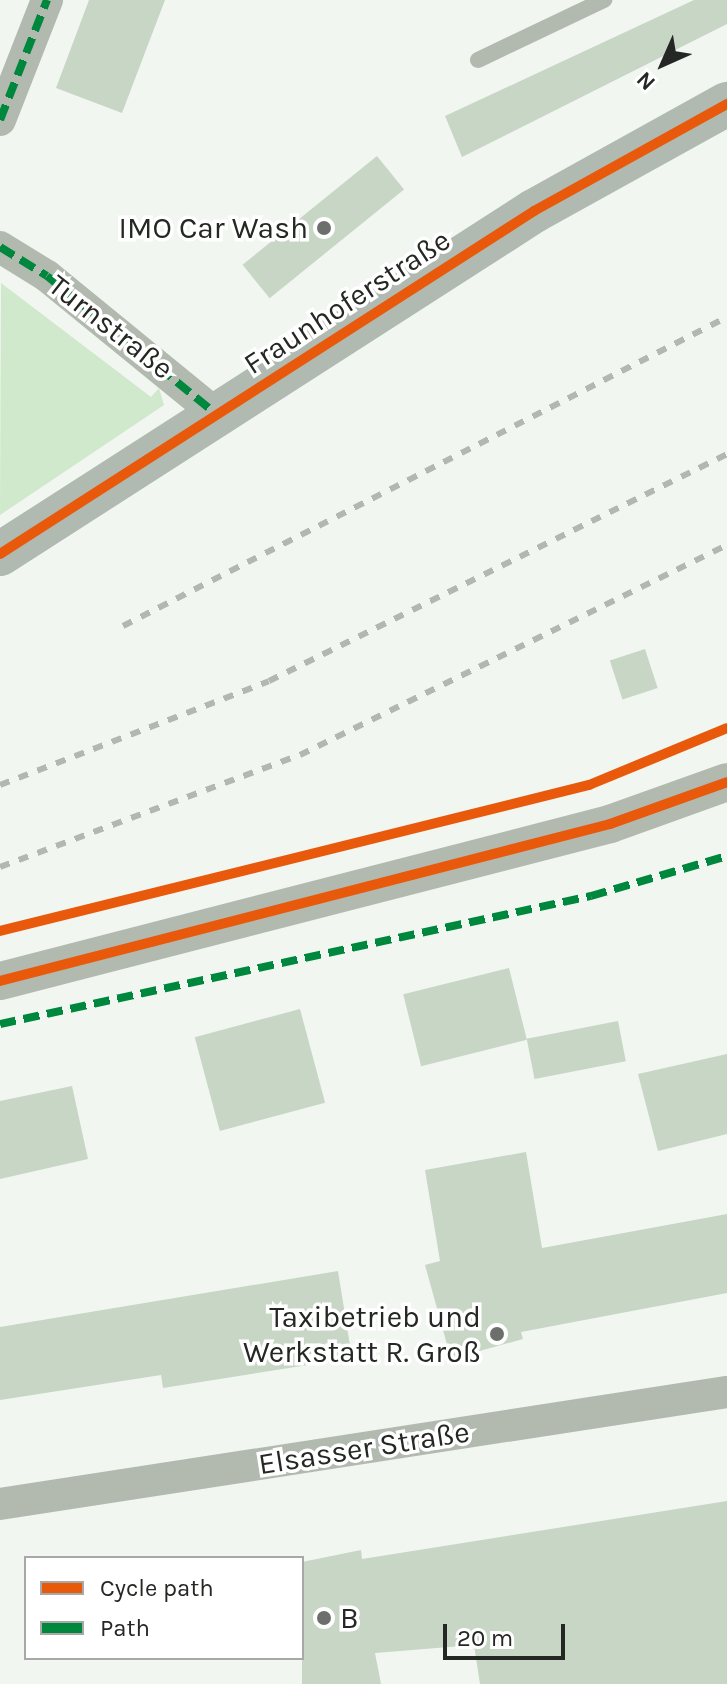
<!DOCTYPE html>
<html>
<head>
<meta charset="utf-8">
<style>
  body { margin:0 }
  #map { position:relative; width:727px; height:1684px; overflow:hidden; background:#f1f6f1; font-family:Karla,sans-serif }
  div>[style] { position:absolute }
  .green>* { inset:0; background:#d0e8cb }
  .building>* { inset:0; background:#c8d6c6; transform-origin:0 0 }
  .service>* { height:16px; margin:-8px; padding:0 8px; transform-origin:8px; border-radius:8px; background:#b2bab0 }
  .minor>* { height:32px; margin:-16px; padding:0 16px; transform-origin:16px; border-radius:16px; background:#b2bab0 }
  .tertiary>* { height:38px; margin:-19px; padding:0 19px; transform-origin:19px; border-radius:19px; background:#b2bab0 }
  .secondary>* { height:44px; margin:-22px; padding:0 22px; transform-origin:22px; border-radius:22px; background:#b0bab0 }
  .rail>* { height:6px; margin-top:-3px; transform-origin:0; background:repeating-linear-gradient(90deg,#b2b8b1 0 10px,transparent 0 20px) }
  .quiet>* { height:8px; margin-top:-4px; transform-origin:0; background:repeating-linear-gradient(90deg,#00873e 0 16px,transparent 0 24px) }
  .cycleway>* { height:10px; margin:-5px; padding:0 5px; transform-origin:5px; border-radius:5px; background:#e8590c }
  .dots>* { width:22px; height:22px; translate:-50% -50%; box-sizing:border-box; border:4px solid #fff; border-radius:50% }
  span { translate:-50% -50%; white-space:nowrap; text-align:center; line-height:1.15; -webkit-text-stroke:7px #fff; paint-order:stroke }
  .poi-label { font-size:30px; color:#242723 }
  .right { translate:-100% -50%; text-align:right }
  .left { translate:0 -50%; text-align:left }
  .street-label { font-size:30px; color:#242723 }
  .legend { position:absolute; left:24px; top:1556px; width:280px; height:104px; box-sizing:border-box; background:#fff; border:2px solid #a7a9a7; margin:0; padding:10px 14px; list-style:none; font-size:24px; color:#242723 }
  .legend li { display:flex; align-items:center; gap:16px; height:40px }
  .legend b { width:40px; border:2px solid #a7a9a7 }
  .north { position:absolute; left:623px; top:24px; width:80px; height:80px; -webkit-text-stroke:6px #fff; paint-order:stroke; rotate:225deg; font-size:22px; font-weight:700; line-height:32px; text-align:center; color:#242723 }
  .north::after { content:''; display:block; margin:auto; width:28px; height:36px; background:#242723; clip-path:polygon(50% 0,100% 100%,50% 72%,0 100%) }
  .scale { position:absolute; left:443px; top:1624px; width:122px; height:36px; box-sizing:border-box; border:4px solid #242723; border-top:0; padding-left:10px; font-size:24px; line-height:28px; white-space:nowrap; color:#242723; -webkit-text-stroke:6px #fff; paint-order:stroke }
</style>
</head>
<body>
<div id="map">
  <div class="green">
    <div style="clip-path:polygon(1px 283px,151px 397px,159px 388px,164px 405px,0 515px)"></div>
  </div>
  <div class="building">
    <div style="clip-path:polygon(89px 0,165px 0,122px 113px,56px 88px)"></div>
    <div style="clip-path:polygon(694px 0,727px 0,727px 24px,462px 157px,445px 116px)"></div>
    <div style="left:377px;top:156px;width:43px;height:173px;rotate:51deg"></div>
    <div style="left:645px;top:649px;width:41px;height:37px;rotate:72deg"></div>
    <div style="left:509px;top:968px;width:74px;height:109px;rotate:76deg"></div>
    <div style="left:300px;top:1009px;width:97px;height:109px;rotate:75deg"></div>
    <div style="left:618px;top:1021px;width:41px;height:93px;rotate:79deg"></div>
    <div style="clip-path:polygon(727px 1054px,727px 1134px,658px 1151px,638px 1074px)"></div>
    <div style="clip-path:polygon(72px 1086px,88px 1159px,0 1179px,0 1101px)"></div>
    <div style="clip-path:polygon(526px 1152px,542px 1248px,727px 1214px,727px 1293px,521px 1332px,523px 1339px,451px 1359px,425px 1265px,440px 1261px,425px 1170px)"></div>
    <div style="clip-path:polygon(338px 1271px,352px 1358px,163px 1388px,161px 1375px,0 1400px,0 1327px)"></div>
    <div style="clip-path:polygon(727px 1501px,727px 1684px,480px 1684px,474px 1645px,375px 1653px,381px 1684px,302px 1684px,302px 1562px,361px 1550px,362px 1559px)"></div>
  </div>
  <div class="service">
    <div style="left:478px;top:60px;width:140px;rotate:-25.5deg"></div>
  </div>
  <div class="minor">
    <div style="left:0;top:120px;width:129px;rotate:-68.6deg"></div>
    <div style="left:0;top:247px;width:55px;rotate:31.7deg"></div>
    <div style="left:47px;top:276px;width:218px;rotate:39.2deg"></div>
    <div style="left:0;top:1504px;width:736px;rotate:-8.76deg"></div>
  </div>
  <div class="tertiary">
    <div style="left:0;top:981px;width:630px;rotate:-14.43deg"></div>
    <div style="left:610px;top:824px;width:124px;rotate:-19.7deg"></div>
  </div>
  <div class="secondary">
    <div style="left:0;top:554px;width:635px;rotate:-32.71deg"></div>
    <div style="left:534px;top:211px;width:221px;rotate:-29deg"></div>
  </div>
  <div class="rail">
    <div style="left:123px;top:626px;width:678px;rotate:-27.09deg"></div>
    <div style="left:0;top:785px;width:288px;rotate:-21.1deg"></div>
    <div style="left:269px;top:681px;width:511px;rotate:-26.36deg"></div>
    <div style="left:0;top:867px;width:320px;rotate:-20.5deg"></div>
    <div style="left:300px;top:755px;width:476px;rotate:-26.2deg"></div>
  </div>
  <div class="quiet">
    <div style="left:0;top:120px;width:129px;rotate:-68.6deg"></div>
    <div style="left:0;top:247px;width:55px;rotate:31.7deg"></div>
    <div style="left:47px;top:276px;width:218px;rotate:39.2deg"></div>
    <div style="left:0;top:1024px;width:605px;rotate:-12.22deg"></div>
    <div style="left:591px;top:896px;width:142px;rotate:-16.4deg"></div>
  </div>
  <div class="cycleway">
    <div style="left:0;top:554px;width:635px;rotate:-32.71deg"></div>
    <div style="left:534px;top:211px;width:221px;rotate:-29deg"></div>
    <div style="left:0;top:931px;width:607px;rotate:-13.92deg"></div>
    <div style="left:589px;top:785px;width:149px;rotate:-22.4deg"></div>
    <div style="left:0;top:981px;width:630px;rotate:-14.43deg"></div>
    <div style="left:610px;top:824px;width:124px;rotate:-19.7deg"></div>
  </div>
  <div class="dots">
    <div style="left:324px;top:228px;background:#6c6f6b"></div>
    <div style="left:497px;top:1334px;background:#6c6f6b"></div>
    <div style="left:324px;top:1618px;background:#6c6f6b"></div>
  </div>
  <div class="poi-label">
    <span class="right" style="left:308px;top:228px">IMO Car Wash</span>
    <span class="right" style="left:481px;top:1334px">Taxibetrieb und<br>Werkstatt R. Groß</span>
    <span class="left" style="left:340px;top:1618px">B</span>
  </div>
  <div class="street-label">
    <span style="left:347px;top:302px;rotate:-33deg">Fraunhoferstraße</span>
    <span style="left:111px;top:327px;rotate:38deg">Turnstraße</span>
    <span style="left:364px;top:1448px;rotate:-9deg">Elsasser Straße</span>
  </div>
  <ul class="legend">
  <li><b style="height:10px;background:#e8590c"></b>Cycle path</li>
  <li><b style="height:10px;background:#00873e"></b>Path</li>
  </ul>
  <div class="north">N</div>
  <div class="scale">20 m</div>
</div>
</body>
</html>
